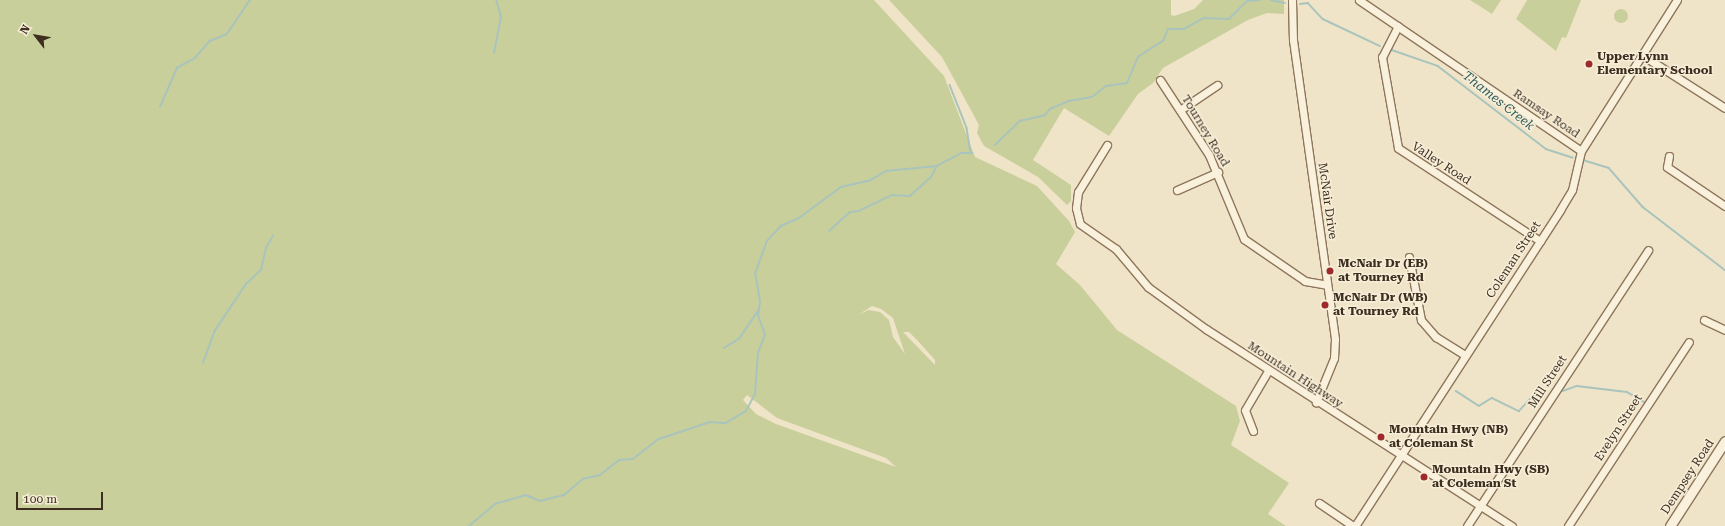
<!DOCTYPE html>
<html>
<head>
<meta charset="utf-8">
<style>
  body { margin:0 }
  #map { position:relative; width:1725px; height:526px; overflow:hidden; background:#f0e4c8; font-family:"Roboto Serif",serif }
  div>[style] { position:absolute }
  .green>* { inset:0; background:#c9cf9b }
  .round { border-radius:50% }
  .stream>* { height:1.5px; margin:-0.75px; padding:0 0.75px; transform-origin:0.75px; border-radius:0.75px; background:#a9c4bc }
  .roads { filter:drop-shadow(1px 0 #8d765c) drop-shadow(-1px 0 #8d765c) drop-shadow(0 1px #8d765c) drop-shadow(0 -1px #8d765c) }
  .minor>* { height:7px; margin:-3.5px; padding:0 3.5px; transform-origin:3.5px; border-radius:3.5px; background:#faf1dc }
  .tertiary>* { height:9px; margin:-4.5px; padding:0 4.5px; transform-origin:4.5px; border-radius:4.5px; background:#faf1dc }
  .dots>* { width:11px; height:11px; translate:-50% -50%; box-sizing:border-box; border:2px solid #f7eed8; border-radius:50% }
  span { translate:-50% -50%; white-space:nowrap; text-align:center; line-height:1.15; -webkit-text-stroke:3px #f7eed8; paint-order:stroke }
  .poi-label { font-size:12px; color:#3d2e20; font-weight:700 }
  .left { translate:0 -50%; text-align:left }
  .street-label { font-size:12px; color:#3d2e20 }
  .water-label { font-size:13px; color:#2f5d5a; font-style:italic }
  .north { position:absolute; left:16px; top:16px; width:40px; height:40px; -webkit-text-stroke:3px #f7eed8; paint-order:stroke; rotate:301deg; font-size:11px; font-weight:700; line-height:16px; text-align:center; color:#3d2e20 }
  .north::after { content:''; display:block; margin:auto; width:14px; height:18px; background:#3d2e20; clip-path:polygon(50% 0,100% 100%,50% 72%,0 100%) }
  .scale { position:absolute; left:16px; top:492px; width:87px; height:18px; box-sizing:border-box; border:2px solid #3d2e20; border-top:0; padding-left:5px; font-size:12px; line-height:14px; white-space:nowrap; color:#3d2e20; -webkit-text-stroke:3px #f7eed8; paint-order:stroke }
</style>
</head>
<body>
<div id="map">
  <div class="green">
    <div style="clip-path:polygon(evenodd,0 0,874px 0,944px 76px,975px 157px,1037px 186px,1069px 221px,1075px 232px,1056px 264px,1080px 285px,1117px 330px,1236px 406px,1240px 421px,1231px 445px,1289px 483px,1268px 514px,1286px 526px,0 526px,0 0,872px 306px,881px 309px,893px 318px,905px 354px,893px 337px,889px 320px,880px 312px,868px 310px,858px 315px,872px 306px,0 0,903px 332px,909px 332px,918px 341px,935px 360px,935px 365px,903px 332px,0 0,747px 395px,777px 418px,886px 458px,896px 467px,776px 424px,756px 414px,743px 400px,747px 395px)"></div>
    <div style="clip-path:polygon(889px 0,1171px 0,1171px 15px,1174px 16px,1194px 9px,1203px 0,1284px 0,1284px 14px,1267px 13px,1248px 20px,1163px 68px,1153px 83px,1138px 94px,1109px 136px,1064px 108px,1033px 160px,1071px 185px,1071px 201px,1067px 205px,1038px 177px,984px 146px,977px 133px,979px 125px,942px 57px)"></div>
    <div style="clip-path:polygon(1470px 0,1501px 0,1492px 14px)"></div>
    <div style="clip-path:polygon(1527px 0,1581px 0,1566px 38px,1562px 37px,1556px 51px,1516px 19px)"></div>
    <div class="round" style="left:1614px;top:9px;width:14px;height:14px"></div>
  </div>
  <div class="stream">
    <div style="left:1271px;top:0;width:14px;rotate:12deg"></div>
    <div style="left:1300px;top:4px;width:8px;rotate:-7deg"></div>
    <div style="left:1308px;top:3px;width:22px;rotate:47deg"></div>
    <div style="left:1323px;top:19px;width:63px;rotate:25.3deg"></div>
    <div style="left:1389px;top:49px;width:52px;rotate:19.1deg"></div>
    <div style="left:1438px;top:66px;width:136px;rotate:37.5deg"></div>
    <div style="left:1546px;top:149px;width:28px;rotate:18deg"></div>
    <div style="left:494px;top:53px;width:37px;rotate:-79deg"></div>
    <div style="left:501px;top:17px;width:18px;rotate:-106deg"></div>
    <div style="left:950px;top:85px;width:46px;rotate:68.4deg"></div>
    <div style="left:967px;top:128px;width:25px;rotate:81deg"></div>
    <div style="left:160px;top:107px;width:43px;rotate:-66.4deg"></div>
    <div style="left:177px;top:68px;width:21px;rotate:-29deg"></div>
    <div style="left:195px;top:58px;width:23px;rotate:-49deg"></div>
    <div style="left:210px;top:41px;width:18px;rotate:-22deg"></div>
    <div style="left:227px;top:34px;width:41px;rotate:-55.9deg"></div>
    <div style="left:995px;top:145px;width:35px;rotate:-44deg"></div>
    <div style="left:1020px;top:121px;width:26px;rotate:-13deg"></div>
    <div style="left:1045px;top:115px;width:8px;rotate:-50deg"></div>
    <div style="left:1050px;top:109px;width:21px;rotate:-23deg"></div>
    <div style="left:1069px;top:101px;width:23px;rotate:-10deg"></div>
    <div style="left:1092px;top:97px;width:18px;rotate:-38deg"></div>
    <div style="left:1106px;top:86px;width:21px;rotate:-8deg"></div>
    <div style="left:1127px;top:83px;width:28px;rotate:-67deg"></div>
    <div style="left:1138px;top:57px;width:30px;rotate:-33deg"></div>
    <div style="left:1163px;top:41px;width:13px;rotate:-67deg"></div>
    <div style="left:1168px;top:29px;width:16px"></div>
    <div style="left:1184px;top:29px;width:23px;rotate:-29deg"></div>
    <div style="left:1204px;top:18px;width:25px;rotate:2deg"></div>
    <div style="left:1229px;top:19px;width:25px;rotate:-45deg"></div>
    <div style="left:1247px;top:1px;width:13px;rotate:-4deg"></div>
    <div style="left:1583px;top:160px;width:27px;rotate:17deg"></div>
    <div style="left:1609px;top:168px;width:52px;rotate:48.9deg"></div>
    <div style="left:1643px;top:207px;width:103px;rotate:37.5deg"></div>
    <div style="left:829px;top:231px;width:28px;rotate:-42deg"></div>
    <div style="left:850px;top:212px;width:9px;rotate:-6deg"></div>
    <div style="left:859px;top:211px;width:37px;rotate:-26deg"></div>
    <div style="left:892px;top:195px;width:18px;rotate:3deg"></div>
    <div style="left:910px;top:196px;width:28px;rotate:-42deg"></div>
    <div style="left:931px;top:177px;width:13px;rotate:-61deg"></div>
    <div style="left:724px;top:348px;width:17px;rotate:-31deg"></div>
    <div style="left:739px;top:339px;width:36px;rotate:-56deg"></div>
    <div style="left:203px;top:363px;width:33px;rotate:-70deg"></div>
    <div style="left:214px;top:332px;width:58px;rotate:-56.3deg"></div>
    <div style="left:246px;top:284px;width:21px;rotate:-43deg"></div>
    <div style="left:261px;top:270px;width:23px;rotate:-77deg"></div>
    <div style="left:266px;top:248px;width:14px;rotate:-60deg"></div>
    <div style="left:1456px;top:391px;width:27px;rotate:33deg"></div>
    <div style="left:1479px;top:406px;width:15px;rotate:-32deg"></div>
    <div style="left:1492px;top:398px;width:30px;rotate:26deg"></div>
    <div style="left:1519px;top:411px;width:26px;rotate:-47deg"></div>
    <div style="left:1563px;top:391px;width:15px;rotate:-20deg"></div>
    <div style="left:1577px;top:386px;width:50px;rotate:6.8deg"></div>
    <div style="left:1627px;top:392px;width:20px;rotate:30deg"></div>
    <div style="left:469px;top:526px;width:34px;rotate:-40deg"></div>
    <div style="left:495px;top:504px;width:32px;rotate:-16deg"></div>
    <div style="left:526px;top:495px;width:15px;rotate:23deg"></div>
    <div style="left:540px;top:501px;width:25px;rotate:-14deg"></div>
    <div style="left:564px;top:495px;width:25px;rotate:-40deg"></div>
    <div style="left:583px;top:479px;width:17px;rotate:-13deg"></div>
    <div style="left:600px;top:475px;width:24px;rotate:-38deg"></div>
    <div style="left:619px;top:460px;width:14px;rotate:-4deg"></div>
    <div style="left:633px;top:459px;width:33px;rotate:-38deg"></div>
    <div style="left:659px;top:439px;width:54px;rotate:-18.4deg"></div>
    <div style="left:710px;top:422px;width:16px;rotate:4deg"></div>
    <div style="left:726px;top:423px;width:23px;rotate:-31deg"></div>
    <div style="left:746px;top:411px;width:19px;rotate:-62deg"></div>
    <div style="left:755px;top:394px;width:41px;rotate:-85.8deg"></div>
    <div style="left:758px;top:353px;width:19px;rotate:-69deg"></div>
    <div style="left:765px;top:335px;width:20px;rotate:-110deg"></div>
    <div style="left:758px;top:316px;width:15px;rotate:-82deg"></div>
    <div style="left:760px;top:301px;width:27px;rotate:-100deg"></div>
    <div style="left:755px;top:274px;width:35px;rotate:-70deg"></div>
    <div style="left:767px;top:241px;width:21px;rotate:-47deg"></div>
    <div style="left:781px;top:226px;width:20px;rotate:-24deg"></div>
    <div style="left:799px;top:218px;width:52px;rotate:-36.4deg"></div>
    <div style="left:841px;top:187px;width:31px;rotate:-13deg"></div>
    <div style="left:871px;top:180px;width:17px;rotate:-31deg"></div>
    <div style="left:886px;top:171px;width:51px;rotate:-5.6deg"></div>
    <div style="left:937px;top:166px;width:27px;rotate:-28deg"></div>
    <div style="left:961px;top:153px;width:11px"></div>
  </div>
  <div class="roads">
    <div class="minor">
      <div style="left:1292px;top:0;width:40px;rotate:88.6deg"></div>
      <div style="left:1293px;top:40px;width:302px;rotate:82deg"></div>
      <div style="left:1335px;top:339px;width:19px;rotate:93deg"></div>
      <div style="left:1334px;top:358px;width:48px;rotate:112.2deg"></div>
      <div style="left:1359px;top:0;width:268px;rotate:34.2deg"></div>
      <div style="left:1398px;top:26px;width:35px;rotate:117deg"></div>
      <div style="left:1382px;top:57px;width:92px;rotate:80deg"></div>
      <div style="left:1398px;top:148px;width:170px;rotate:33.2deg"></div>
      <div style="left:1642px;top:55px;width:98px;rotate:32.6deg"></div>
      <div style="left:1160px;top:80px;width:90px;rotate:56.8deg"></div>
      <div style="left:1209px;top:155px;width:91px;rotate:67.4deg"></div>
      <div style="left:1244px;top:239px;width:74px;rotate:34.5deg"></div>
      <div style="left:1305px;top:281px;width:22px;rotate:10deg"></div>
      <div style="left:1180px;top:110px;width:45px;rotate:-34deg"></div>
      <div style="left:1107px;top:145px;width:55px;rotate:121.7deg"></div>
      <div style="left:1078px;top:192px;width:16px;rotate:97deg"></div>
      <div style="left:1076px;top:208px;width:16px;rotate:76deg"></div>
      <div style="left:1080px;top:224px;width:44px;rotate:34.8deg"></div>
      <div style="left:1116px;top:249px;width:50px;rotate:49.9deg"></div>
      <div style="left:1148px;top:287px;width:72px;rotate:35.9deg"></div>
      <div style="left:1206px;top:329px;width:364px;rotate:32.8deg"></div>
      <div style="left:1669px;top:156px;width:11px;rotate:100deg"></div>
      <div style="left:1667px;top:167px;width:70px;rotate:33.9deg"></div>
      <div style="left:1177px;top:190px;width:45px;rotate:-23.7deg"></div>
      <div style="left:1409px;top:257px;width:64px;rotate:79.2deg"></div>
      <div style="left:1421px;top:320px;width:23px;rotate:49deg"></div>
      <div style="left:1436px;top:337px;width:34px;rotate:32deg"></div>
      <div style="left:1704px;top:320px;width:23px;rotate:25deg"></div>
      <div style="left:1253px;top:431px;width:22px;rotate:-111deg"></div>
      <div style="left:1245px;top:410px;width:45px;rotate:-59.5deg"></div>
      <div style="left:1319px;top:503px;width:41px;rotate:34.1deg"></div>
      <div style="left:1355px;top:526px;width:377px;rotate:-57deg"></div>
      <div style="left:1560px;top:210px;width:23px;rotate:-59deg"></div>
      <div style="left:1572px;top:190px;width:40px;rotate:-77deg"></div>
      <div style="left:1581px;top:151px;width:179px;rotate:-57.6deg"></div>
      <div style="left:1467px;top:526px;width:330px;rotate:-56.7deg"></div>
      <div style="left:1568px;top:526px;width:220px;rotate:-56.7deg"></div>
    </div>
    <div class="tertiary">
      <div style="left:1670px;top:526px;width:101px;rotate:-57.1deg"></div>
    </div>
  </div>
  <div class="dots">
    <div style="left:1589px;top:64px;background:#9e2a2b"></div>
    <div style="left:1330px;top:271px;background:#9e2a2b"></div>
    <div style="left:1325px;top:305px;background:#9e2a2b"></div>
    <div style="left:1381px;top:437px;background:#9e2a2b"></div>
    <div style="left:1424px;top:477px;background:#9e2a2b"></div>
  </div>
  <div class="poi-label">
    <span class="left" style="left:1597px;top:64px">Upper Lynn<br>Elementary School</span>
    <span class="left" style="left:1338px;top:271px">McNair Dr (EB)<br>at Tourney Rd</span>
    <span class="left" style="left:1333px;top:305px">McNair Dr (WB)<br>at Tourney Rd</span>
    <span class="left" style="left:1389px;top:437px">Mountain Hwy (NB)<br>at Coleman St</span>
    <span class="left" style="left:1432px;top:477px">Mountain Hwy (SB)<br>at Coleman St</span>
  </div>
  <div class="street-label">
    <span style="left:1546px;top:114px;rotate:34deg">Ramsay Road</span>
    <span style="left:1205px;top:131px;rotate:59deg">Tourney Road</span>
    <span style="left:1441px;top:164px;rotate:33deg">Valley Road</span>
    <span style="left:1327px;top:201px;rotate:82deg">McNair Drive</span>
    <span style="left:1514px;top:260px;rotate:-57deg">Coleman Street</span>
    <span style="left:1295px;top:375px;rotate:33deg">Mountain Highway</span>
    <span style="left:1548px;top:382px;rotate:-57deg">Mill Street</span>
    <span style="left:1619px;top:428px;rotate:-57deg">Evelyn Street</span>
    <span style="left:1688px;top:477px;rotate:-57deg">Dempsey Road</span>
  </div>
  <div class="water-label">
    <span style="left:1498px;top:101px;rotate:38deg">Thames Creek</span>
  </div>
  <div class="north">N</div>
  <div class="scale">100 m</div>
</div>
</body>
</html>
